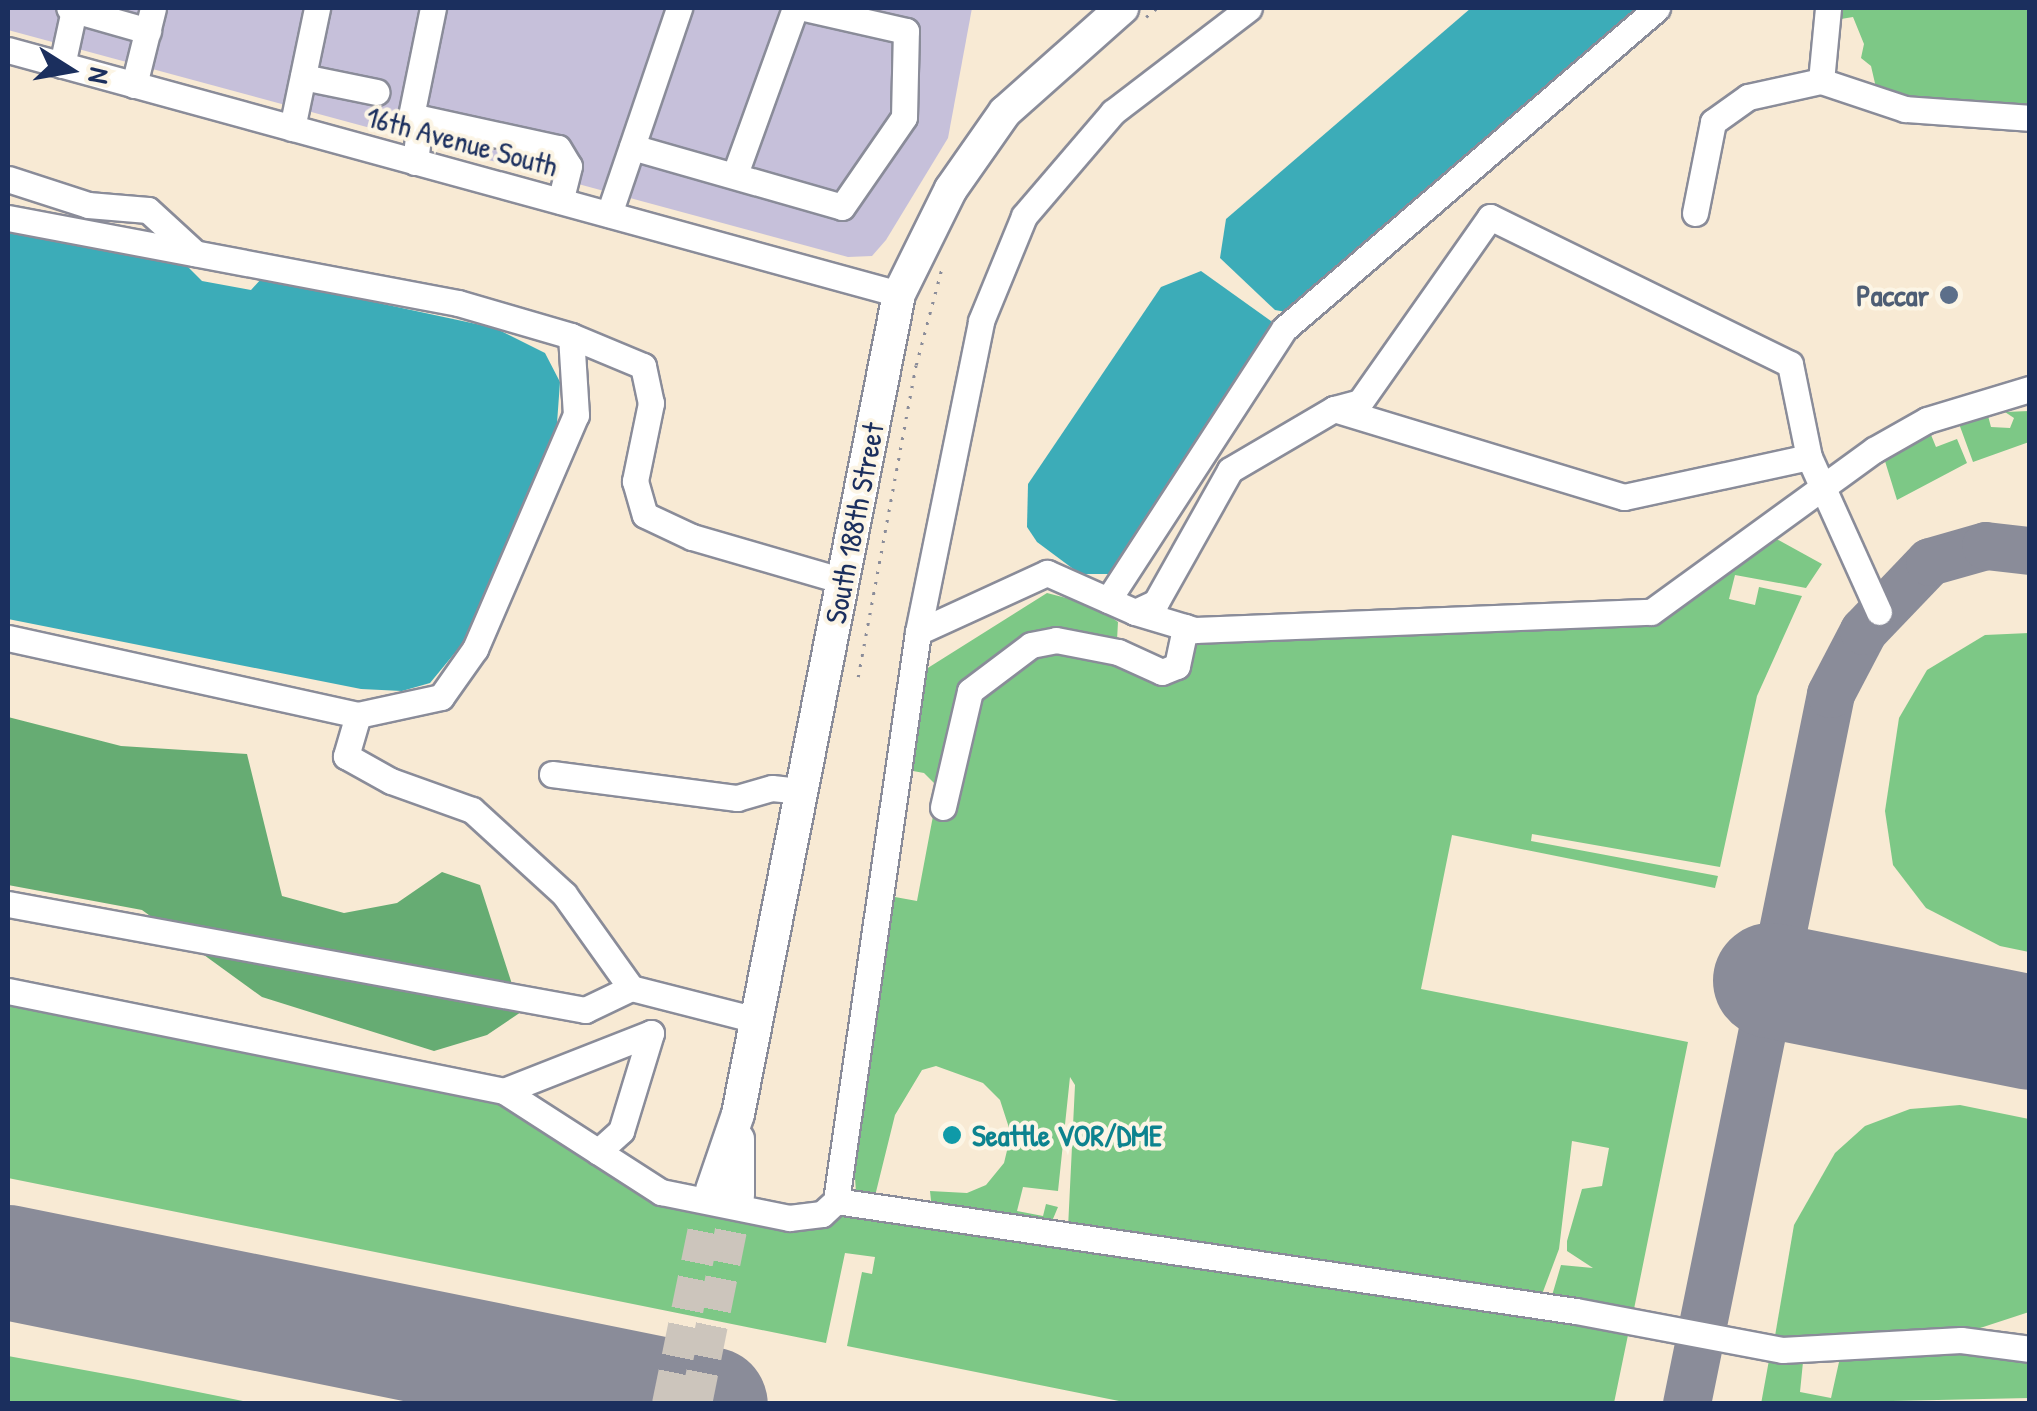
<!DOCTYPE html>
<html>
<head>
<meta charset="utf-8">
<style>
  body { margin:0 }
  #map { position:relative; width:2037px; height:1411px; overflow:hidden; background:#f8ead4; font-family:"Patrick Hand",sans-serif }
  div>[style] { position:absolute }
  .industrial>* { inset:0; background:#c6c0da }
  .green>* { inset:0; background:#7dc886 }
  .forest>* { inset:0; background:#66ac73 }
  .water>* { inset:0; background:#3cacb8 }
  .taxiway>* { height:48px; margin:-24px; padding:0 24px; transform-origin:24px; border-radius:24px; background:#8a8c99 }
  .runway>* { height:115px; margin:-57.5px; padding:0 57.5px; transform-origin:57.5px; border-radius:57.5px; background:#8a8c99 }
  .major-tunnel>* { height:32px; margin-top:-16px; transform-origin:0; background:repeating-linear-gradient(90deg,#ccc5bc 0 32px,transparent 0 48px) }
  .path>* { height:2.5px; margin-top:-1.25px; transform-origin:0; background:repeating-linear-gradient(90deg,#8a8c99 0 2.5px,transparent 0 10.5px) }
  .roads { filter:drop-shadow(2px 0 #8a8c99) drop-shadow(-2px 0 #8a8c99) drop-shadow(0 2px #8a8c99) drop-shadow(0 -2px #8a8c99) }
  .minor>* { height:25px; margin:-12.5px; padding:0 12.5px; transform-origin:12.5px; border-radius:12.5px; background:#fff }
  .major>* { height:32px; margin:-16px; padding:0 16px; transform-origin:16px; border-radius:16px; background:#fff }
  .dots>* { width:28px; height:28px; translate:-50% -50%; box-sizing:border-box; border:5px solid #fcf5e5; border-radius:50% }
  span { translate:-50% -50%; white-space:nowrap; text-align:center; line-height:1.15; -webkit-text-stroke:8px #fcf5e5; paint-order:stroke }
  .street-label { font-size:30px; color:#1b2f5e }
  .service-label { font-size:30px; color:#4e5e75; font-weight:700 }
  .right { translate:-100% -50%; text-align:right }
  .culture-label { font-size:30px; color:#0d838f; font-weight:700 }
  .left { translate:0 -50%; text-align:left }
  .frame { position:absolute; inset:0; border:10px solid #1b2f5e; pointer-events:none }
  .north { position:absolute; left:20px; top:20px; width:100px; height:100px; -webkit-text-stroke:8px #fcf5e5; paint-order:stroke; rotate:101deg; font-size:28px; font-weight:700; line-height:40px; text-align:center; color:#1b2f5e }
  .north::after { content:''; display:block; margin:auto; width:35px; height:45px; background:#1b2f5e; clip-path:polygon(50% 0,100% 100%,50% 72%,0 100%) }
</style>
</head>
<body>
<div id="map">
  <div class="industrial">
    <div style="clip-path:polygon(8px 8px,972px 8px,948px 138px,886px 240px,872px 256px,848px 257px,8px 30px)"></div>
  </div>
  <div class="green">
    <div style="clip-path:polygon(1841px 8px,2029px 8px,2029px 108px,1888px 98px,1877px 92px,1871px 66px,1861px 58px,1864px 44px,1853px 17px,1841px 19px)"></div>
    <div style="clip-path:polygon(2029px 411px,2029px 442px,1973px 462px,1958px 421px,1987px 412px,1991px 427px,2010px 428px,2014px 418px,2005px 412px)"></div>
    <div style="clip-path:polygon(1929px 430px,1936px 447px,1957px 439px,1967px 463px,1897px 500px,1884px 458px)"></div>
    <div style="clip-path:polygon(1771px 536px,1822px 564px,1806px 588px,1735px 575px,1729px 599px,1755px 605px,1759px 587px,1802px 596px,1757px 696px,1720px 867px,1532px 834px,1531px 841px,1718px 876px,1715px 888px,1452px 835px,1421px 989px,1688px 1042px,1633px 1314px,1551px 1299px,1561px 1265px,1593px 1268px,1567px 1251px,1567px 1241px,1582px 1189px,1602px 1186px,1609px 1148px,1572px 1141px,1559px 1249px,1541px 1297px,1068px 1228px,1075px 1085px,1070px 1077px,1058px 1191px,1023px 1187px,1017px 1211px,1043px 1216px,1046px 1204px,1058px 1207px,1050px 1226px,932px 1210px,930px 1191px,967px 1193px,986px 1185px,1004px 1163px,1011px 1134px,1000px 1100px,983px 1083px,936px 1066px,922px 1070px,895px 1115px,875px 1196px,856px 1192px,852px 1136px,884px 895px,917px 901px,933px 816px,946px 818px,979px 690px,1052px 646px,1149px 673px,1188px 641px,1633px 622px)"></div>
    <div style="clip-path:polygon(1047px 593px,1093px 605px,1118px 622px,1117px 640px,1084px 639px,991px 665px,940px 789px,924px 773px,902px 769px,923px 671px)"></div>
    <div style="clip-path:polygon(2029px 633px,2030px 633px,2029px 952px,2000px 946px,1926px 908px,1893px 865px,1885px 811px,1899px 718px,1927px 670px,1985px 635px)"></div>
    <div style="clip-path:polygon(8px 1000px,503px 1100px,635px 1188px,832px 1221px,843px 1216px,1573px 1320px,1628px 1335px,1614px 1403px,1129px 1403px,847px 1346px,862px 1272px,872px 1274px,875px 1257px,845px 1253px,826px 1343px,8px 1178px)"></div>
    <div style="clip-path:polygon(1960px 1105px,2029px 1119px,2029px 1312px,1974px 1330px,1825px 1341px,1775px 1336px,1794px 1225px,1835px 1153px,1865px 1126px,1910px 1109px)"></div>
    <div style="clip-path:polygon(1940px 1352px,2029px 1361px,2029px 1398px,1761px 1404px,1769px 1360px,1803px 1362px,1800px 1392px,1831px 1398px,1839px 1362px)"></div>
    <div style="clip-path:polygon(8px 1356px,133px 1379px,253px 1403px,8px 1403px)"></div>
  </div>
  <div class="forest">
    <div style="clip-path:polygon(8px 717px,121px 746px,247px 754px,282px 896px,344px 913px,397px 903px,442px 872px,480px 885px,521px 1012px,487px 1035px,434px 1051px,262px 997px,142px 910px,8px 885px)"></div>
  </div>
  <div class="water">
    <div style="clip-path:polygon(1471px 8px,1649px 8px,1292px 313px,1275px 310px,1220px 258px,1226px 219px)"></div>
    <div style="clip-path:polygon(8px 226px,183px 262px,202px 281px,251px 290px,262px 278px,495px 328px,545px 353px,560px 382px,556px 437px,463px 643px,430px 683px,402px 691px,361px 689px,8px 619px)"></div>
    <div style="clip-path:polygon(1201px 271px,1275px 324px,1122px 574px,1080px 574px,1037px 542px,1027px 527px,1028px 484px,1161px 287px)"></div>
  </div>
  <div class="taxiway">
    <div style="left:8px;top:1269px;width:17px;rotate:-10deg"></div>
    <div style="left:1687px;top:1404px;width:724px;rotate:-78.53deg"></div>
    <div style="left:1831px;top:694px;width:71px;rotate:-62.4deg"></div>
    <div style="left:1864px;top:631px;width:95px;rotate:-46.3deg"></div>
    <div style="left:1930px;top:562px;width:58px;rotate:-15.9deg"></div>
    <div style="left:1986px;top:546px;width:44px;rotate:6.5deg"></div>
  </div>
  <div class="runway">
    <div style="left:1770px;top:980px;width:265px;rotate:11.3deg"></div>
    <div style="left:8px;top:1262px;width:716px;rotate:11.44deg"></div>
  </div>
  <div class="major-tunnel">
    <div style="left:668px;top:1404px;width:218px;rotate:-78.4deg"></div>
    <div style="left:696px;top:1404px;width:213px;rotate:-78.6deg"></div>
  </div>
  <div class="path">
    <div style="left:1146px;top:17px;width:14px;rotate:-39deg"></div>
    <div style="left:858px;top:677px;width:317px;rotate:-79.5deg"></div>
    <div style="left:916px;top:365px;width:101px;rotate:-75.1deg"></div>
  </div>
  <div class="roads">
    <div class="minor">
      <div style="left:74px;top:10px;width:77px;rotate:15.8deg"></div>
      <div style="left:8px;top:50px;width:924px;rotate:15.31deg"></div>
      <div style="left:62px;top:65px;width:56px;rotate:-77.7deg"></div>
      <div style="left:74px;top:10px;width:5px;rotate:-158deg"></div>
      <div style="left:303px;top:77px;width:75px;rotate:11.6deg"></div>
      <div style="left:1821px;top:81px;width:73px;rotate:-84.5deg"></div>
      <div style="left:134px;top:85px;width:79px;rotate:-76.1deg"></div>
      <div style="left:411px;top:116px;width:150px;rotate:12.3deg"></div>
      <div style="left:558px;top:148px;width:21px;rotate:59deg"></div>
      <div style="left:569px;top:166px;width:36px;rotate:104deg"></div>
      <div style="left:292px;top:128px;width:123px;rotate:-78.2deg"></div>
      <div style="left:632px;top:147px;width:218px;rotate:15.9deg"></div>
      <div style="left:842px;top:207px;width:109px;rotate:-55.4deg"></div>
      <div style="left:904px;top:117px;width:86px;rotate:-88.7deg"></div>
      <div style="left:906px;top:31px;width:104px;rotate:-167.2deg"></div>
      <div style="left:415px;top:162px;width:32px;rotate:-83deg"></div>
      <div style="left:419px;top:130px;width:16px;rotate:-120deg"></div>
      <div style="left:411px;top:116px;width:110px;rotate:-78.5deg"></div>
      <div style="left:735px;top:174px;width:177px;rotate:-70.1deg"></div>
      <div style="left:8px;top:179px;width:84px;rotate:18deg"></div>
      <div style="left:88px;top:205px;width:60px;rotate:4.8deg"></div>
      <div style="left:148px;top:210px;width:64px;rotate:42.5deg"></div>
      <div style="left:1695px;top:213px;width:93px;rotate:-78.8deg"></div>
      <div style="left:1713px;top:122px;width:43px;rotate:-35.5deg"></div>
      <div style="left:1748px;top:97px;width:75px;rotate:-12.4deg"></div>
      <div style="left:1821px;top:81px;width:89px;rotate:18.4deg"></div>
      <div style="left:1905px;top:109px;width:125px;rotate:4.1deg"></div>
      <div style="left:609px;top:214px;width:218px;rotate:-71.2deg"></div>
      <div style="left:8px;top:218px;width:458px;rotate:10.7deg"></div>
      <div style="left:458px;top:303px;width:118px;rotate:16.3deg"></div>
      <div style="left:571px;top:336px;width:78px;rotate:22.6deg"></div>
      <div style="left:643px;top:366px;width:38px;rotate:78deg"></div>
      <div style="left:651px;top:403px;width:80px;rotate:101.6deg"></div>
      <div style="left:635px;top:481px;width:35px;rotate:74deg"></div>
      <div style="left:645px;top:515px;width:52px;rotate:25.1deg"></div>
      <div style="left:692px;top:537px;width:157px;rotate:16.2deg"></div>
      <div style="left:1334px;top:409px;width:27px;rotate:-15deg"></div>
      <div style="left:1360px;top:402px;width:226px;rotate:-54.9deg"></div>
      <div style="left:1490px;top:217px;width:334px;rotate:26.1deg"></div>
      <div style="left:1790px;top:364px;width:95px;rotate:78.5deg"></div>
      <div style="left:1108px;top:600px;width:323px;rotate:-57deg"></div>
      <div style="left:1284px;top:329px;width:492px;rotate:-40.7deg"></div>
      <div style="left:1135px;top:612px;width:63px;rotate:16.7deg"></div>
      <div style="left:1195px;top:630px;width:456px;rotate:-2.3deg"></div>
      <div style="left:1651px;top:612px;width:276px;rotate:-36deg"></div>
      <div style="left:1874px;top:450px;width:61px;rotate:-29.5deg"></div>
      <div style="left:1927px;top:420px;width:108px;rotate:-16.8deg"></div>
      <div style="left:918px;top:632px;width:142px;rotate:-24.6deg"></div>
      <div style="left:1047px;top:573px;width:96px;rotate:23.9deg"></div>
      <div style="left:1135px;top:612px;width:23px;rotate:-25deg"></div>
      <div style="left:1156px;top:602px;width:151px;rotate:-60.7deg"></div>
      <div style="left:1230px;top:470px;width:121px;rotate:-30.4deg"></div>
      <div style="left:1334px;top:409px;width:303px;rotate:16.9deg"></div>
      <div style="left:1624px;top:497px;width:189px;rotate:-12.2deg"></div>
      <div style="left:1809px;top:457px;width:170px;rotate:65.7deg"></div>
      <div style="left:8px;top:638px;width:358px;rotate:12.4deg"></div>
      <div style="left:358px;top:715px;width:85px;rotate:-12.2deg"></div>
      <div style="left:441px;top:697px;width:59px;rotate:-54.7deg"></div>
      <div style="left:475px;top:649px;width:255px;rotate:-66.7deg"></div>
      <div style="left:576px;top:415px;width:79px;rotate:-93.6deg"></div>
      <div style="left:358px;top:715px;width:43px;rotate:106.3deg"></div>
      <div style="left:346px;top:756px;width:51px;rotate:29.1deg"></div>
      <div style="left:391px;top:781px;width:86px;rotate:19.7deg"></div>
      <div style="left:472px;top:810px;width:125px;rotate:42.4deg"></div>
      <div style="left:564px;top:894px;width:115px;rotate:54.5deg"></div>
      <div style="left:631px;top:988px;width:130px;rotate:14.3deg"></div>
      <div style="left:552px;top:774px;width:187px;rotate:7.4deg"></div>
      <div style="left:737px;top:798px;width:36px;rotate:-16deg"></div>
      <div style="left:772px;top:788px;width:30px;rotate:6deg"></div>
      <div style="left:943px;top:807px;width:119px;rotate:-76.9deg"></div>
      <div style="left:970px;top:691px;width:76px;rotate:-37deg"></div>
      <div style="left:1031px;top:645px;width:25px;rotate:-11deg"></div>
      <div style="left:1056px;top:640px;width:63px;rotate:11deg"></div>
      <div style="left:1118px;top:652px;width:48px;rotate:24.4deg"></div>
      <div style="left:1162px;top:672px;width:16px;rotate:-22deg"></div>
      <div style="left:1177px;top:666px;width:40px;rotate:-78deg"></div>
      <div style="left:8px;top:904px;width:587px;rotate:10.41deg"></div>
      <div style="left:585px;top:1010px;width:51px;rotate:-25.6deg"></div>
      <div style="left:8px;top:991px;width:506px;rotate:11.4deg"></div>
      <div style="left:504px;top:1091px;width:187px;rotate:32.8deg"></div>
      <div style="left:661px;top:1192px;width:131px;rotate:11.5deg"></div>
      <div style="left:789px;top:1218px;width:33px;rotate:-7deg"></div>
      <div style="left:822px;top:1214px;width:19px;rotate:-43deg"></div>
      <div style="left:836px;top:1201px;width:575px;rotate:-81.8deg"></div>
      <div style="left:918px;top:632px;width:317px;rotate:-78.5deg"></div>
      <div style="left:981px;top:321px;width:113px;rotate:-67.7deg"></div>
      <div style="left:1024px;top:216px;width:137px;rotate:-49.4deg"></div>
      <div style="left:1113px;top:112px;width:171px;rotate:-37.4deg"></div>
      <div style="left:504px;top:1091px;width:158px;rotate:-21.5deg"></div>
      <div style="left:651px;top:1033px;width:102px;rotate:107deg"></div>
      <div style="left:621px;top:1131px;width:31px;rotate:138deg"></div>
      <div style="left:836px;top:1201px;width:748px;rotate:8.46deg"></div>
      <div style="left:1576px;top:1311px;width:210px;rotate:10.7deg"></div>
      <div style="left:1782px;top:1350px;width:179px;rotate:-3.2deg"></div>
      <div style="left:1961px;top:1340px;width:70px;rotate:7.4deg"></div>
    </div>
    <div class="major">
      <div style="left:712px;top:1190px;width:80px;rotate:-71.1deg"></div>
      <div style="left:738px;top:1114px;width:836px;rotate:-78.89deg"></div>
      <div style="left:899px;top:294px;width:117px;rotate:-63.7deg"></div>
      <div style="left:951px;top:189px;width:94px;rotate:-55deg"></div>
      <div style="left:1005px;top:112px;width:157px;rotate:-41.6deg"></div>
      <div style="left:738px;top:1195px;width:56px;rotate:-90deg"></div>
    </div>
  </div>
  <div class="dots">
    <div style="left:1949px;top:295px;background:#5c6f8a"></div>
    <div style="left:952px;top:1135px;background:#0f9aa8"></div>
  </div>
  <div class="street-label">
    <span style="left:462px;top:141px;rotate:15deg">16th Avenue South</span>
    <span style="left:854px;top:523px;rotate:-79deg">South 188th Street</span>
  </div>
  <div class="service-label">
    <span class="right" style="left:1929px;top:295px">Paccar</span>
  </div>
  <div class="culture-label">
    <span class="left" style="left:972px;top:1135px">Seattle VOR/DME</span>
  </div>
  <div class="frame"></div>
  <div class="north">N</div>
</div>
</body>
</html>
